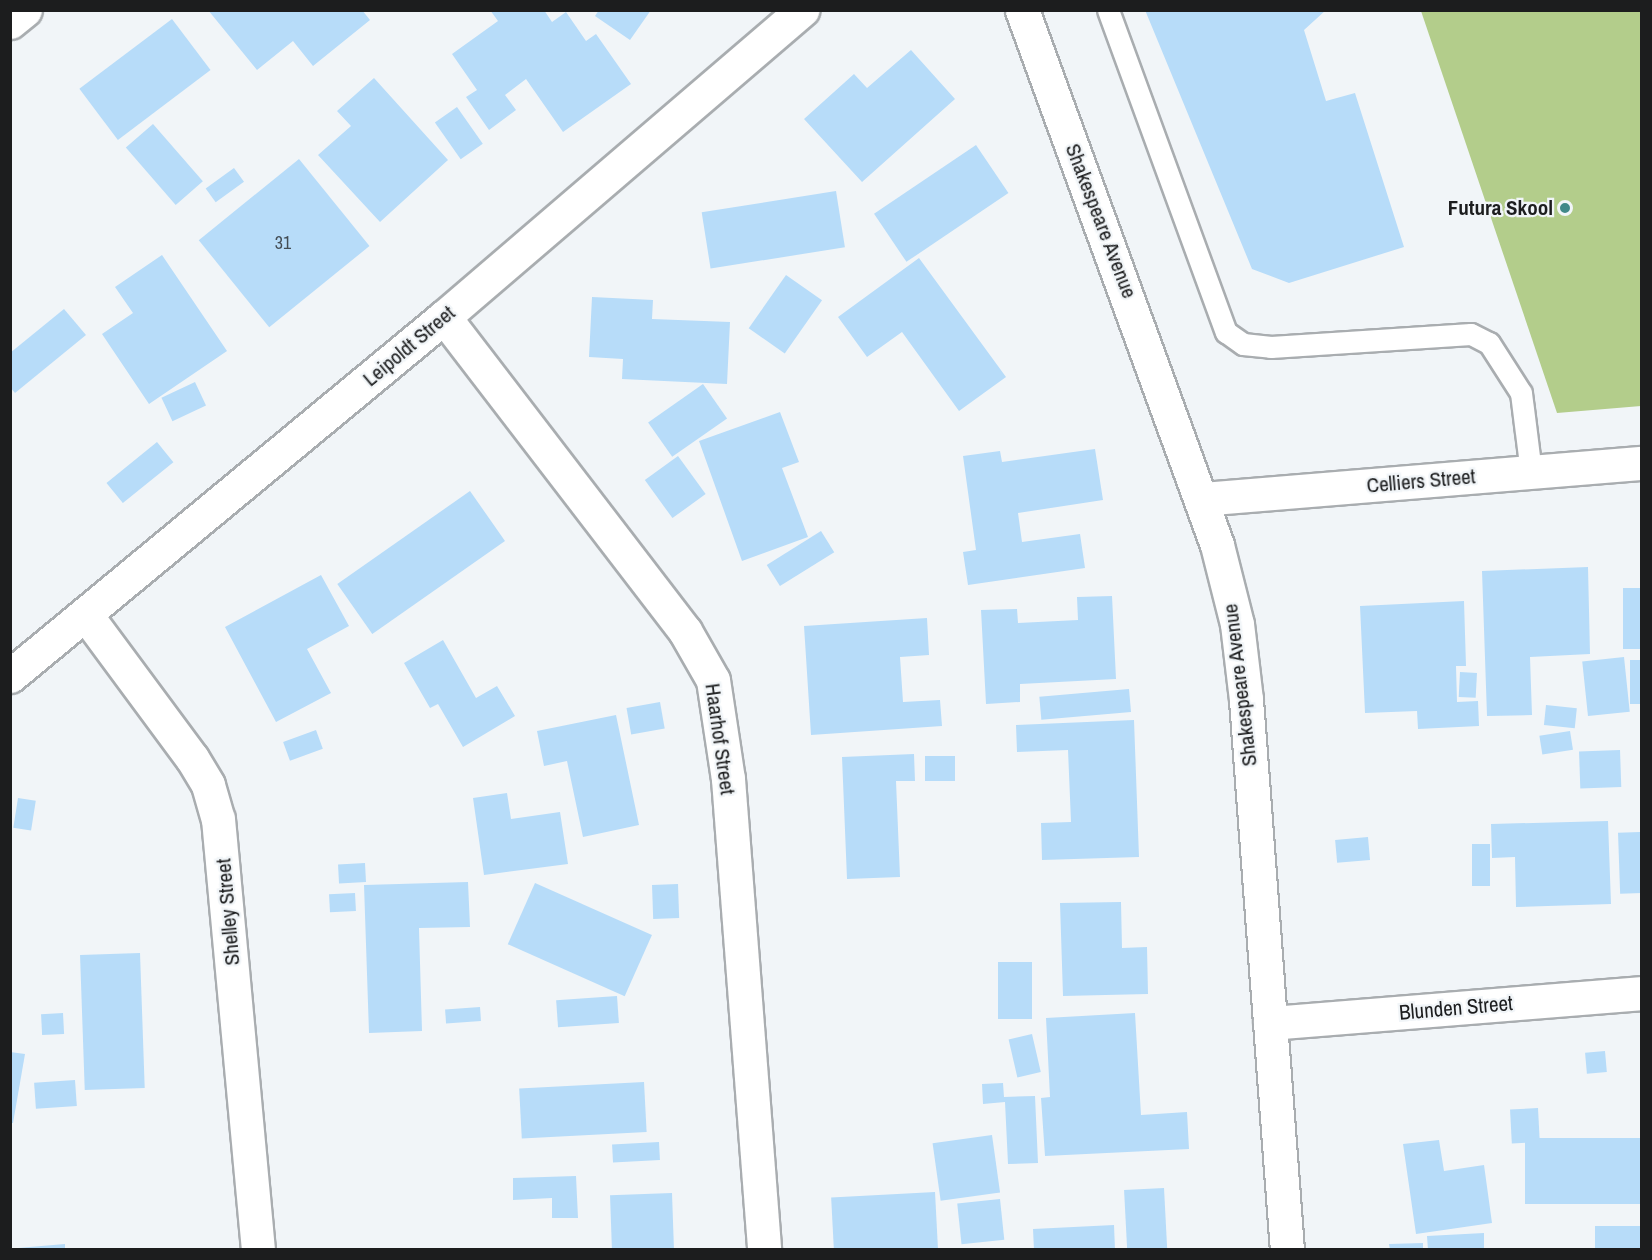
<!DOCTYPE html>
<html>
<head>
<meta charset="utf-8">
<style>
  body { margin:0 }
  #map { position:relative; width:1652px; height:1260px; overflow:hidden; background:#f1f5f8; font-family:"Archivo Narrow",sans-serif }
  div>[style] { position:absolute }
  .green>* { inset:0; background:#b3cd8b }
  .building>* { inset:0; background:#b7dcf9; transform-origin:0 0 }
  .roads { filter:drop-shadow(2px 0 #a9adb0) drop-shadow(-2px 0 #a9adb0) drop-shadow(0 2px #a9adb0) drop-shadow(0 -2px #a9adb0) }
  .service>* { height:21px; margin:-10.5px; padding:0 10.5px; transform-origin:10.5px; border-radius:10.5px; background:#fff }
  .minor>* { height:33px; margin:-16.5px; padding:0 16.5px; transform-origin:16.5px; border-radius:16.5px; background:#fff }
  .tertiary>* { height:33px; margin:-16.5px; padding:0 16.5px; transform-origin:16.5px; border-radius:16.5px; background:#fff }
  .dots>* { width:16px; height:16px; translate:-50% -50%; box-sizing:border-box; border:3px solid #f1f5f8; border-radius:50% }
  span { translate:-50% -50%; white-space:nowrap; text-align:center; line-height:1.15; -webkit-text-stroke:4.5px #f1f5f8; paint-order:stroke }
  .number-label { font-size:18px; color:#434d55 }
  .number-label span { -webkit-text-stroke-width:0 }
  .poi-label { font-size:21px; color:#1c1d1e; font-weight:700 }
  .right { translate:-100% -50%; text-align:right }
  .street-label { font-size:21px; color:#1c1d1e }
  .frame { position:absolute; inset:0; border:12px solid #1c1d1e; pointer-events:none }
</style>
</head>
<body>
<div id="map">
  <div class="green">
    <div style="clip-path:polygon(1421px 11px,1641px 11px,1641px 406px,1557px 413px)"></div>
  </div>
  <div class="building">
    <div style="clip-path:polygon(208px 10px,362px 10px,370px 20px,313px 66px,293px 41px,257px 70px)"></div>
    <div style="clip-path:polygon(490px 10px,544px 10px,552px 22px,566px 12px,586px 41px,596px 34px,631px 84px,563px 132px,526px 79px,505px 95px,516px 110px,489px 130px,466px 97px,477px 90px,452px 54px,498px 21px)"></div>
    <div style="clip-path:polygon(599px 10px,651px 10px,630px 40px,595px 16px)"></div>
    <div style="clip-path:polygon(1145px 10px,1326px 10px,1304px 30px,1326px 101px,1355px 93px,1404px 247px,1289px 283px,1252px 269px)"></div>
    <div style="left:172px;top:19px;width:64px;height:116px;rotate:53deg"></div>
    <div style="clip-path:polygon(911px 50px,955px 99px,862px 182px,804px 119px,854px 74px,867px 88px)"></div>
    <div style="clip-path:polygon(374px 78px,448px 160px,380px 222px,318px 155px,351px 126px,337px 111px)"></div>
    <div style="left:457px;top:107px;width:45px;height:27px;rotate:55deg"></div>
    <div style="left:153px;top:124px;width:76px;height:36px;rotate:49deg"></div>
    <div style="left:976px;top:145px;width:58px;height:123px;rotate:56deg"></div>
    <div style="left:299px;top:159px;width:112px;height:129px;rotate:51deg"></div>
    <div style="left:234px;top:168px;width:17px;height:35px;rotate:54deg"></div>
    <div style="left:836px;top:191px;width:57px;height:136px;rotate:81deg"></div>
    <div style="clip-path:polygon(162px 255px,227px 351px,149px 404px,102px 334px,133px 313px,115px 287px)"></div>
    <div style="clip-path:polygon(919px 258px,1006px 377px,959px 411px,902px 332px,867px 357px,838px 317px)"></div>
    <div style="left:786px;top:275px;width:44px;height:65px;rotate:35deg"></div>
    <div style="clip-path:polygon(592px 297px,653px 300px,652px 319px,730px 322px,727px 384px,622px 379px,623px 359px,589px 357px)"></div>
    <div style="clip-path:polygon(64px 309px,86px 335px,15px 393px,10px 387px,10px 353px)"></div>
    <div style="left:195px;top:382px;width:26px;height:37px;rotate:65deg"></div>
    <div style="left:703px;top:384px;width:42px;height:67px;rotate:55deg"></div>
    <div style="clip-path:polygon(780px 412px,799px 462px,782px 468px,808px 537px,742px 561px,699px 441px)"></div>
    <div style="left:157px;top:442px;width:26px;height:65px;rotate:51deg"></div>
    <div style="clip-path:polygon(1095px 449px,1103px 500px,1018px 513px,1022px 542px,1080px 534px,1085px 568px,968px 585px,963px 552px,976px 550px,963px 456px,1000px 451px,1002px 462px)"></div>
    <div style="left:678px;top:456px;width:47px;height:41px;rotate:54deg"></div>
    <div style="left:470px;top:491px;width:61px;height:162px;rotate:55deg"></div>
    <div style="left:821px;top:531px;width:25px;height:64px;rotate:58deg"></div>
    <div style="clip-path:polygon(1588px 567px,1590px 654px,1530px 657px,1532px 715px,1487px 716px,1482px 571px)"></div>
    <div style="clip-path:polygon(321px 575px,349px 626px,307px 649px,331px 693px,276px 722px,225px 627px)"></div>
    <div style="left:1642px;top:588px;width:61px;height:19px;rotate:90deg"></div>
    <div style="clip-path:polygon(1112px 596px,1116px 679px,1020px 684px,1020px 702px,986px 704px,981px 610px,1017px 609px,1018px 623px,1078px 620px,1077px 597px)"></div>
    <div style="clip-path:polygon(1464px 601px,1466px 666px,1456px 666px,1457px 702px,1478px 701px,1479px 726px,1418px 729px,1417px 711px,1365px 713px,1360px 606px)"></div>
    <div style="clip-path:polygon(927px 618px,929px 655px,900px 657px,903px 702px,940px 700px,942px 726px,811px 735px,804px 626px)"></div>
    <div style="clip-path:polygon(443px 640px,476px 698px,497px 686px,515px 716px,463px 747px,438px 704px,430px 708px,404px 663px)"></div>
    <div style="left:1624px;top:657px;width:55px;height:42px;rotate:84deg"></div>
    <div style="left:1630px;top:660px;width:12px;height:44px"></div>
    <div style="left:1460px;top:672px;width:17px;height:25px;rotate:3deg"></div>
    <div style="left:1129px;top:689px;width:23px;height:90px;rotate:85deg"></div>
    <div style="left:660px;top:702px;width:27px;height:34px;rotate:80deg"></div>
    <div style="left:1546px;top:705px;width:31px;height:20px;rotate:6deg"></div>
    <div style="clip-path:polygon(616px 715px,639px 825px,583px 837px,567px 761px,544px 766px,537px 731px)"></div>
    <div style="clip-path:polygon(1134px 720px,1139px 857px,1042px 860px,1041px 823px,1071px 822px,1068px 750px,1017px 752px,1016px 725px)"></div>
    <div style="left:316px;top:730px;width:20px;height:35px;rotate:70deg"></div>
    <div style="left:1570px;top:731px;width:19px;height:31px;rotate:81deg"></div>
    <div style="left:1620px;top:750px;width:37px;height:41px;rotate:88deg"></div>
    <div style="clip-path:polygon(914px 754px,915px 781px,896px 781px,900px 877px,847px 879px,842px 757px)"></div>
    <div style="left:925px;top:756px;width:30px;height:25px"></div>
    <div style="clip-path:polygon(507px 793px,511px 819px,560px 812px,568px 864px,484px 875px,473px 798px)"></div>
    <div style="left:18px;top:798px;width:18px;height:30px;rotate:9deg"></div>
    <div style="clip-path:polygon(1608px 821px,1611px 904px,1516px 907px,1515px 857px,1492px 858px,1491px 824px)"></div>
    <div style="left:1640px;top:832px;width:61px;height:22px;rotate:88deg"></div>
    <div style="left:1368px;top:837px;width:23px;height:33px;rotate:85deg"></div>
    <div style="left:1472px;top:844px;width:18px;height:42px"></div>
    <div style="left:365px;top:863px;width:19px;height:27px;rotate:87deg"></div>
    <div style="clip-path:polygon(468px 882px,470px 927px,419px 928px,422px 1031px,369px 1033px,364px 885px)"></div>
    <div style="left:535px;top:883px;width:128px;height:67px;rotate:24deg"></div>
    <div style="left:678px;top:884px;width:34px;height:26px;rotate:88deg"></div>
    <div style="left:355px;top:893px;width:18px;height:26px;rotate:87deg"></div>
    <div style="clip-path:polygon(1121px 902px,1122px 948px,1147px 947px,1148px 994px,1063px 996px,1060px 903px)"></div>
    <div style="left:140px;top:953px;width:135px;height:60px;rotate:88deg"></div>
    <div style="left:998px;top:962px;width:34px;height:57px"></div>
    <div style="left:617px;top:996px;width:27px;height:61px;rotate:86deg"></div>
    <div style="left:480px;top:1007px;width:14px;height:35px;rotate:86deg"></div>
    <div style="left:63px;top:1013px;width:21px;height:22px;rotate:87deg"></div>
    <div style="clip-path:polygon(1135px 1013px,1141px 1115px,1187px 1112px,1189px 1149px,1045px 1156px,1041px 1098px,1050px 1097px,1046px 1018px)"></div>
    <div style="left:1032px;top:1034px;width:39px;height:24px;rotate:77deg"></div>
    <div style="left:1605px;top:1051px;width:21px;height:20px;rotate:85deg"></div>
    <div style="clip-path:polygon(10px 1052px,25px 1054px,13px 1123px,10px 1123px)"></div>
    <div style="left:75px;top:1080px;width:26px;height:41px;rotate:86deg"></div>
    <div style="left:644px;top:1082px;width:50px;height:125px;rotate:87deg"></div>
    <div style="clip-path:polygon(1003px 1083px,1004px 1097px,1035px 1096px,1038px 1163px,1008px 1164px,1005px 1102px,983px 1104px,982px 1084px)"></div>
    <div style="left:1538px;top:1108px;width:34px;height:28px;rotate:87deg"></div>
    <div style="left:992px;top:1135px;width:58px;height:60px;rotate:82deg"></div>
    <div style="left:1642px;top:1138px;width:66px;height:117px;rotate:90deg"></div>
    <div style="clip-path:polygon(1439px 1140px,1444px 1171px,1484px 1165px,1492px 1223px,1416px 1234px,1403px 1144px)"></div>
    <div style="left:659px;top:1142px;width:18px;height:47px;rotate:87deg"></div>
    <div style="clip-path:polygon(576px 1176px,578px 1218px,552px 1218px,552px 1198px,513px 1200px,513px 1178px)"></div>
    <div style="left:1164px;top:1188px;width:62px;height:40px;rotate:87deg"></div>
    <div style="left:935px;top:1192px;width:58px;height:104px;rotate:87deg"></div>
    <div style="left:672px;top:1193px;width:57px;height:62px;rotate:88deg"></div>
    <div style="left:1000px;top:1199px;width:41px;height:43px;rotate:84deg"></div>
    <div style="clip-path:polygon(1114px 1225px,1115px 1250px,1034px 1250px,1033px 1229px)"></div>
    <div style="left:1642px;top:1226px;width:24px;height:47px;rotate:90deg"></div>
    <div style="clip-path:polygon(1484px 1233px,1484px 1250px,1428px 1250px,1427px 1236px)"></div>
    <div style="clip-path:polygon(1423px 1243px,1423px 1250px,1390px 1250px,1389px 1244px)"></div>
    <div style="clip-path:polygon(65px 1244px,65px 1250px,18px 1250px,18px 1248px)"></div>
  </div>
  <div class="roads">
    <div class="service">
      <div style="left:1108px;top:10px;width:343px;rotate:69.9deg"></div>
      <div style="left:1226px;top:332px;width:21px;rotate:35deg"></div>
      <div style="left:1243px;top:344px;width:28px;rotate:6deg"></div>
      <div style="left:1271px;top:347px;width:200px;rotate:-3.7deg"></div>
      <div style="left:1471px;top:334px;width:20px;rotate:27deg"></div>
      <div style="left:1489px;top:343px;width:59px;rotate:57.4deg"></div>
      <div style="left:1521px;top:393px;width:80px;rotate:82.8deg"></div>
    </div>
    <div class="minor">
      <div style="left:10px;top:22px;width:19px;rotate:-39deg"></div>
      <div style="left:444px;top:317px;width:396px;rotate:52.5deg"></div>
      <div style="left:685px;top:631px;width:56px;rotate:60.3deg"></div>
      <div style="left:713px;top:680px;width:100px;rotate:81.4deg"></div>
      <div style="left:728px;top:779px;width:472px;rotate:85.6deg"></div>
      <div style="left:1201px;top:499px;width:442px;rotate:-4.7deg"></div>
      <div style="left:86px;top:615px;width:178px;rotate:53.5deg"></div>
      <div style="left:192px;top:758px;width:31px;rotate:59deg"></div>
      <div style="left:208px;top:785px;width:35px;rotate:74deg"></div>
      <div style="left:218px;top:819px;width:433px;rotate:84.7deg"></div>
      <div style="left:10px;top:676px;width:563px;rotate:-39.6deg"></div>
      <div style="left:444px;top:317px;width:472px;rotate:-40.6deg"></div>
      <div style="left:1270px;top:1023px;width:373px;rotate:-4.6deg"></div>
    </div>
    <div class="tertiary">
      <div style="left:1022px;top:10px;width:569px;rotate:69.97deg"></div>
      <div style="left:1217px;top:545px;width:81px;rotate:75.8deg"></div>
      <div style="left:1237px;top:624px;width:77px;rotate:83.2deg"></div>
      <div style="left:1246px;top:700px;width:552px;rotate:85.74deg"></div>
    </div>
  </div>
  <div class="dots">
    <div style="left:1565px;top:208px;background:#418988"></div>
  </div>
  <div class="number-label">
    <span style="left:283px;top:243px">31</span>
  </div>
  <div class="poi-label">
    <span class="right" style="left:1553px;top:208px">Futura Skool</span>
  </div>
  <div class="street-label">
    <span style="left:1101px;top:221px;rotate:69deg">Shakespeare Avenue</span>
    <span style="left:409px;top:346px;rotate:-40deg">Leipoldt Street</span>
    <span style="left:1421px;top:481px;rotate:-5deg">Celliers Street</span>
    <span style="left:1240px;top:685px;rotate:-97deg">Shakespeare Avenue</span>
    <span style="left:720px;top:739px;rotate:82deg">Haarhof Street</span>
    <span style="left:228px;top:912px;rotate:-95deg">Shelley Street</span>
    <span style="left:1456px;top:1008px;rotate:-5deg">Blunden Street</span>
  </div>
  <div class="frame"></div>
</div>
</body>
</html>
